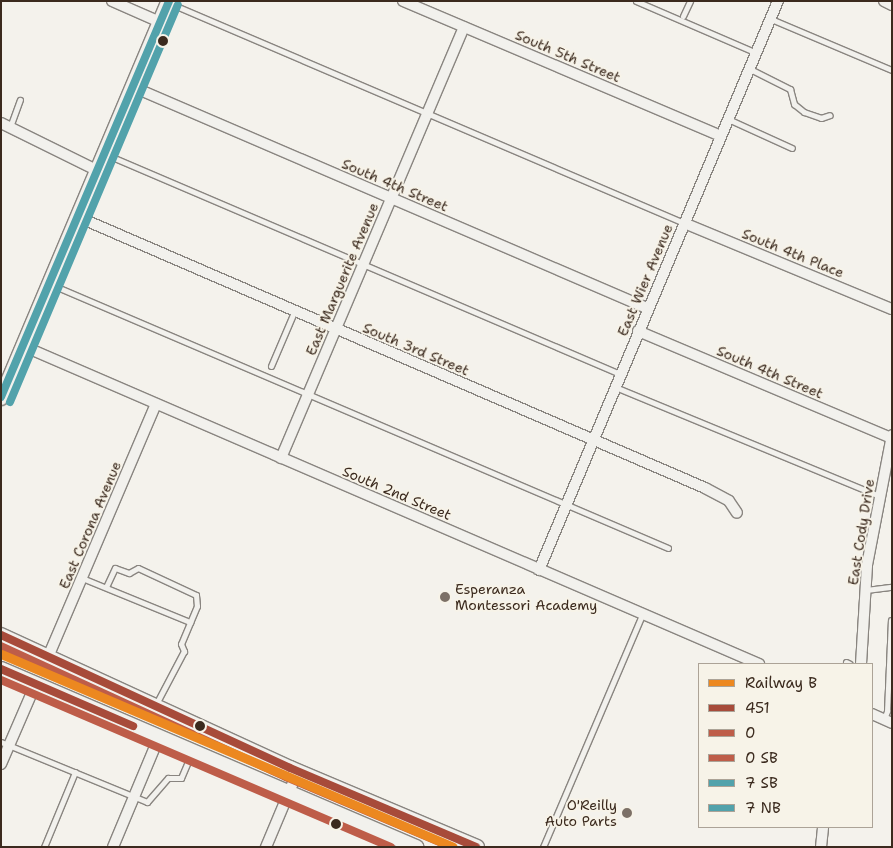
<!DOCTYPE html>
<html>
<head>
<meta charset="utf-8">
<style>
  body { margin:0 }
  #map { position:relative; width:893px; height:848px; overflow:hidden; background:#f4f2ec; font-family:"Shantell Sans",sans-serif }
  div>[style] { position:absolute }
  .roads { filter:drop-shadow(1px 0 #898580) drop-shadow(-1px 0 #898580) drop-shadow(0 1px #898580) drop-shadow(0 -1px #898580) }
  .lane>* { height:5px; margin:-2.5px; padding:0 2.5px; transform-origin:2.5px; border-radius:2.5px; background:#f2f1ed }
  .street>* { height:10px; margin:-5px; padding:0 5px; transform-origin:5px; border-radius:5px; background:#f2f1ed }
  .secondary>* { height:14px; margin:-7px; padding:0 7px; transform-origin:7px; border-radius:7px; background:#f2f1ed }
  .bus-1>* { height:8px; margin:-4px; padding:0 4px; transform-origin:4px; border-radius:4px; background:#a74b3a }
  .bus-2>* { height:8px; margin:-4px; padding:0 4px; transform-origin:4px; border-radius:4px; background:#be5d49 }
  .bus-3>* { height:8px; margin:-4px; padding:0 4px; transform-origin:4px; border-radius:4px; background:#be5d49 }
  .bus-4>* { height:8px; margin:-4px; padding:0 4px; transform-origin:4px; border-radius:4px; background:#52a2ab }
  .bus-5>* { height:8px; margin:-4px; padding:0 4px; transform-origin:4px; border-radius:4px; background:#52a2ab }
  .rail-1>* { height:9px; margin:-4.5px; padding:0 4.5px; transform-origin:4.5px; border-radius:4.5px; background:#ec8820 }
  .dots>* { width:14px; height:14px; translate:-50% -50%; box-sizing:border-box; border:2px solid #f7f3e8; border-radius:50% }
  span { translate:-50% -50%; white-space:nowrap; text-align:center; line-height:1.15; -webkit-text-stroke:4px #f7f3e8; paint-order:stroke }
  .street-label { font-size:14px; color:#3b2a1e }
  .poi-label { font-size:14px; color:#3b2a1e }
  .left { translate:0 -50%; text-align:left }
  .right { translate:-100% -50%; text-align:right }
  .frame { position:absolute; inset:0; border:2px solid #3b2a1e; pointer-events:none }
  .legend { position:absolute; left:698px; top:663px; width:175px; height:165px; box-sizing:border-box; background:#f7f3e8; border:1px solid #aca397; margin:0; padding:6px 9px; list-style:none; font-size:15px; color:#3b2a1e }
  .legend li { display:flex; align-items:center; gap:10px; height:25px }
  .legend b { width:25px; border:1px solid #aca397 }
</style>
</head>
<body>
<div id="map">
  <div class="roads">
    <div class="lane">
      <div style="left:636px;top:1px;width:132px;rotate:23.3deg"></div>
      <div style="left:169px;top:3px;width:560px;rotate:23.13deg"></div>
      <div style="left:683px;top:16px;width:17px;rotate:-65deg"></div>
      <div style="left:771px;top:19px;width:131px;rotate:22.9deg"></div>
      <div style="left:750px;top:69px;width:45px;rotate:26.6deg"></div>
      <div style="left:790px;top:89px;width:16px;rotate:75deg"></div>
      <div style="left:794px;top:104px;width:13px;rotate:39deg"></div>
      <div style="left:804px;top:112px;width:18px;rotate:19deg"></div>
      <div style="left:821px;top:118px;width:9px;rotate:-18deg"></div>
      <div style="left:728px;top:119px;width:70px;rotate:24.4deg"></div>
      <div style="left:10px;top:127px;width:29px;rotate:-70deg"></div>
      <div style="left:105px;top:154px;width:560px;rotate:23.13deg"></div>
      <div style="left:50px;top:284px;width:672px;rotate:23.13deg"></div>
      <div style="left:271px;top:366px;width:59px;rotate:-66.9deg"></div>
      <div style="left:615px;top:387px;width:286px;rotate:22.4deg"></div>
      <div style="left:82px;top:578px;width:117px;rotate:22.2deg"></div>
      <div style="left:106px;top:587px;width:21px;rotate:-65deg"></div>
      <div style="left:115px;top:568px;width:15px;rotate:20deg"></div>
      <div style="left:129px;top:573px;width:10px;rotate:-29deg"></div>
      <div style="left:138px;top:568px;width:64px;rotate:25deg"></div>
      <div style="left:196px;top:595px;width:11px;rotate:85deg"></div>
      <div style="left:197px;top:606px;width:41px;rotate:112.8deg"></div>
      <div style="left:181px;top:644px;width:8px;rotate:67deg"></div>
      <div style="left:184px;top:651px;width:62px;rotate:117.8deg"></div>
      <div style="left:866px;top:590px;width:26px;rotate:-7deg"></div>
      <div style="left:846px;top:662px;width:4px;rotate:27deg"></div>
      <div style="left:884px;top:719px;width:9px;rotate:-69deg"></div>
      <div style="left:887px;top:711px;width:91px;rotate:-87.5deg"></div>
      <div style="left:1px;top:742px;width:158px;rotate:22.3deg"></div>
      <div style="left:147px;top:802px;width:32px;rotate:-49deg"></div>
      <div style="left:168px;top:778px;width:13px"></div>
      <div style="left:181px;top:778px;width:28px;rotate:-67deg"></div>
      <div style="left:44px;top:847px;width:81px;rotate:-67.5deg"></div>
      <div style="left:543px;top:847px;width:252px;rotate:-66.9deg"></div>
    </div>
    <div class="street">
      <div style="left:112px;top:1px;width:52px;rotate:23.6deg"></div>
      <div style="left:403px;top:1px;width:345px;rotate:23deg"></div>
      <div style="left:884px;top:1px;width:9px;rotate:27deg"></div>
      <div style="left:133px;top:87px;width:559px;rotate:23.27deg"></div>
      <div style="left:1px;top:123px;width:108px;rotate:26.3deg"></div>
      <div style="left:78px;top:217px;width:683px;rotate:23.37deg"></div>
      <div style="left:705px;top:488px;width:27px;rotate:28deg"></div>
      <div style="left:729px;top:501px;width:14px;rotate:56deg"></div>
      <div style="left:684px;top:223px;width:225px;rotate:22.5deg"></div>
      <div style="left:638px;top:331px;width:275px;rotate:22.9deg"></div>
      <div style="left:23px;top:346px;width:802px;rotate:23.37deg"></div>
      <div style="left:281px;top:458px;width:468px;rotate:-67deg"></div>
      <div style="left:539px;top:570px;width:617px;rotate:-67.22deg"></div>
      <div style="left:48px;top:657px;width:275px;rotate:-66.9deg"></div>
      <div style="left:861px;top:664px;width:99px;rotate:-86.5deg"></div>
      <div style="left:867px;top:565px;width:132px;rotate:-79.1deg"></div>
      <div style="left:872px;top:714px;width:22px;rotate:24deg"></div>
      <div style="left:1px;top:764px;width:88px;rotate:-66.6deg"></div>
      <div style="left:113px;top:847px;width:119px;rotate:-67.3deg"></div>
      <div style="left:266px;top:847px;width:82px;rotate:-67.2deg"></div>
      <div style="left:821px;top:847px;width:20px;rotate:-84deg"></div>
    </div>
    <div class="secondary">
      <div style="left:1px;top:398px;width:431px;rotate:-67.1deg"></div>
      <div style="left:1px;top:635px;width:318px;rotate:24.7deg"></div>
      <div style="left:290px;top:768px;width:203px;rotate:22.9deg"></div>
      <div style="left:1px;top:669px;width:452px;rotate:23.2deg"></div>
    </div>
  </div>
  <div class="bus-1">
    <div style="left:1px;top:635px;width:318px;rotate:24.7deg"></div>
    <div style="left:290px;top:768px;width:202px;rotate:23deg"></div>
    <div style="left:1px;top:669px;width:144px;rotate:23.4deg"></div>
  </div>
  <div class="bus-2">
    <div style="left:1px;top:646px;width:314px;rotate:24.7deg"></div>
    <div style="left:286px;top:777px;width:179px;rotate:23deg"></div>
  </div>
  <div class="bus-3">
    <div style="left:1px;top:680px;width:424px;rotate:23.2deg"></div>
  </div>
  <div class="bus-4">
    <div style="left:1px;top:397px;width:430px;rotate:-67deg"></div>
  </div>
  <div class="bus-5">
    <div style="left:10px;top:402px;width:431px;rotate:-67.1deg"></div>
  </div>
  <div class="rail-1">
    <div style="left:1px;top:654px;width:491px;rotate:23.1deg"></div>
  </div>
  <div class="dots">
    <div style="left:163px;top:41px;background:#3b2a1e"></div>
    <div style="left:445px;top:597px;background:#7c7066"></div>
    <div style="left:200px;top:726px;background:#3b2a1e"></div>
    <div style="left:627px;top:813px;background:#7c7066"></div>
    <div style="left:336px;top:824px;background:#3b2a1e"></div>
  </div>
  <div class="street-label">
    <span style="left:568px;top:56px;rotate:23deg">South 5th Street</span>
    <span style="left:395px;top:185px;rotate:23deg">South 4th Street</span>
    <span style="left:793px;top:253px;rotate:22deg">South 4th Place</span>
    <span style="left:342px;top:279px;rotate:-67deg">East Marguerite Avenue</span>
    <span style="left:645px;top:280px;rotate:-67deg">East Wier Avenue</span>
    <span style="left:416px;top:349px;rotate:23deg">South 3rd Street</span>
    <span style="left:770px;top:372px;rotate:23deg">South 4th Street</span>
    <span style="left:397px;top:493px;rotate:23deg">South 2nd Street</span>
    <span style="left:90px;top:525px;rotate:-67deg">East Corona Avenue</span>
    <span style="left:861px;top:532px;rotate:-81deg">East Cody Drive</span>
  </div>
  <div class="poi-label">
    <span class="left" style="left:455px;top:597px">Esperanza<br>Montessori Academy</span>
    <span class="right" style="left:617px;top:813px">O'Reilly<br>Auto Parts</span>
  </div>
  <div class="frame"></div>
  <ul class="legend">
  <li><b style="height:6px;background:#ec8820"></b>Railway B</li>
  <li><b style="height:6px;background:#a74b3a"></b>451</li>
  <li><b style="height:6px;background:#be5d49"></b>0</li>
  <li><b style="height:6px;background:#be5d49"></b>0 SB</li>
  <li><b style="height:6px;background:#52a2ab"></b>7 SB</li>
  <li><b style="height:6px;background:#52a2ab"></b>7 NB</li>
  </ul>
</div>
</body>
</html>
